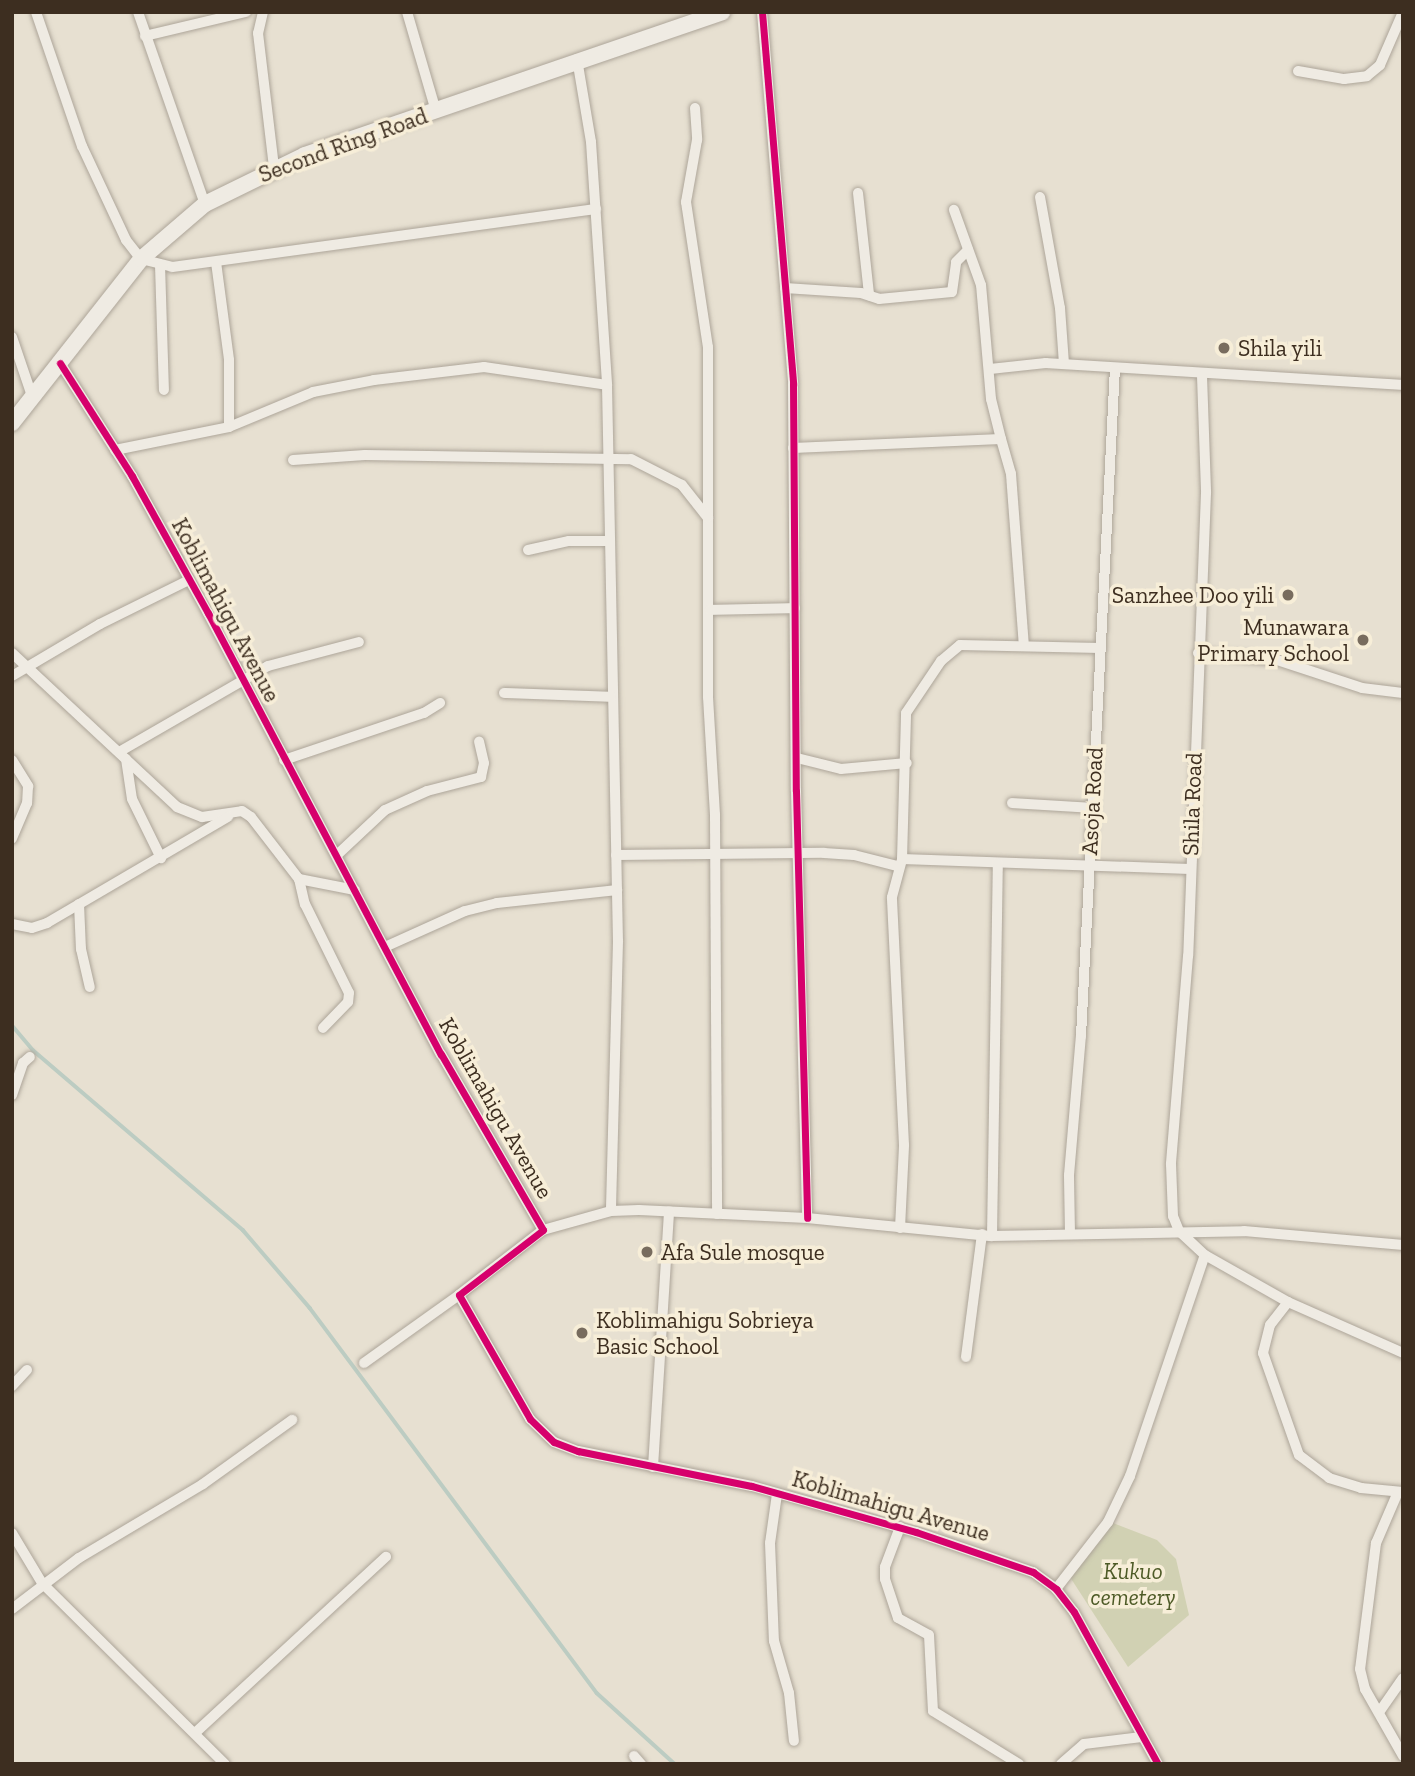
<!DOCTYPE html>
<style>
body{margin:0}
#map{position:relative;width:1415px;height:1776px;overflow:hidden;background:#e7e0d1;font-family:"Zilla Slab",serif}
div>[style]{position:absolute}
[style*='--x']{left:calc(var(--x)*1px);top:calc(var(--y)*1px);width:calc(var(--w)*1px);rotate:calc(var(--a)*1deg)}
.cemetery>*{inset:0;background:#d1d1b3}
.stream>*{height:3.5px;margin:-1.75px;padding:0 1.75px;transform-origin:1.75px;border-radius:1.75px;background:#bcccc2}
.roads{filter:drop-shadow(0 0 2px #ada599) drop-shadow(0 0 2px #ada599)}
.street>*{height:10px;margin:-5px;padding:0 5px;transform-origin:5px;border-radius:5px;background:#efebe3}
.secondary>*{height:16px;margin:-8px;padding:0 8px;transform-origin:8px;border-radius:8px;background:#efebe3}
.cycleway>*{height:7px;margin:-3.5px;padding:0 3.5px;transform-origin:3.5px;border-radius:3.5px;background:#d6006c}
.dots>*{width:19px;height:19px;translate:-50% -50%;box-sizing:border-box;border:4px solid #f7eed8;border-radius:50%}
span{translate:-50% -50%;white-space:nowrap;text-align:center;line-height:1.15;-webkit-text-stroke:7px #f7eed8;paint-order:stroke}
.street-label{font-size:23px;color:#3d2e20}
.poi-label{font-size:23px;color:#3d2e20}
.left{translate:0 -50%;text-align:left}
.right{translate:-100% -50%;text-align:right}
.park-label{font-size:23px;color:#4d5a26;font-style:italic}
.frame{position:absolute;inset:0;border:14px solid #3d2e20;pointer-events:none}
</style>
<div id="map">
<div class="cemetery">
<i style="clip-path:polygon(1113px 1523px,1157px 1540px,1176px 1559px,1189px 1615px,1128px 1667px,1070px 1577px)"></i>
</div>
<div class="stream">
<i style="--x:12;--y:1025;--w:33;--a:50"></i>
<i style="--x:33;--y:1050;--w:277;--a:40.6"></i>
<i style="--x:243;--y:1230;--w:103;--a:49.3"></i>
<i style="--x:310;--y:1308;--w:480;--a:53.3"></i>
<i style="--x:597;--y:1693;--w:105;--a:42.3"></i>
</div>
<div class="roads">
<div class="street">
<i style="--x:36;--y:12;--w:142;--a:71.1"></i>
<i style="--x:82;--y:146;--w:104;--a:64.9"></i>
<i style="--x:126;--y:240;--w:24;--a:52"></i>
<i style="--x:141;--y:259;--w:32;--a:14"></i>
<i style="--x:172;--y:267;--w:428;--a:-7.8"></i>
<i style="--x:138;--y:12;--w:203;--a:70.8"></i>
<i style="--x:263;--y:12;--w:22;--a:103"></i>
<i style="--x:258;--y:33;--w:135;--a:83.2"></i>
<i style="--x:407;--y:12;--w:103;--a:73.7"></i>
<i style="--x:762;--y:12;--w:373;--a:85.2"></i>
<i style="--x:793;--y:384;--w:407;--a:89.6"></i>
<i style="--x:796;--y:791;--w:427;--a:88.5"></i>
<i style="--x:145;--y:36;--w:104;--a:-13.4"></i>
<i style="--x:577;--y:59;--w:84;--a:80.4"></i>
<i style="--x:591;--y:142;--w:244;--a:86.2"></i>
<i style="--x:607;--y:385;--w:556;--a:88.87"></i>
<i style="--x:618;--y:941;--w:270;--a:91.5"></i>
<i style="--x:1298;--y:71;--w:47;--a:9.9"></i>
<i style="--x:1344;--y:79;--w:23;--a:-7"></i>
<i style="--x:1367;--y:76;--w:17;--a:-40"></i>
<i style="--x:1380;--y:65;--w:58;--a:-66.5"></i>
<i style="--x:695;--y:108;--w:32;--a:86"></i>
<i style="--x:697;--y:140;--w:63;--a:100.1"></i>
<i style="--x:686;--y:202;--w:147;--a:81.4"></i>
<i style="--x:708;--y:347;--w:350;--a:90"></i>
<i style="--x:708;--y:697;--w:118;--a:86.6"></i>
<i style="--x:715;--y:815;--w:399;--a:89.7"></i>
<i style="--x:858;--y:193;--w:103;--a:83.8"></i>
<i style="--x:1040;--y:197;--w:113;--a:79.8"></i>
<i style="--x:1060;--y:308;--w:56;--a:85.9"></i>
<i style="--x:216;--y:262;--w:99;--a:82.4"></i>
<i style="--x:229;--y:360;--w:67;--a:90"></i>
<i style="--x:160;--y:265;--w:125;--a:88.2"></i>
<i style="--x:785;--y:288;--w:76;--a:3.8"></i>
<i style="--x:861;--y:293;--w:19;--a:18"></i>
<i style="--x:879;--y:299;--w:73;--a:-5.5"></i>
<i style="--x:952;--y:292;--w:30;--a:-82"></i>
<i style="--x:956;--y:262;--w:17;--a:-45"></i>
<i style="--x:12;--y:337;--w:62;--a:71.3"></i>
<i style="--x:60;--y:363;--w:134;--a:57.5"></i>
<i style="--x:132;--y:476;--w:157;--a:61"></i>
<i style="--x:208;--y:613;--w:499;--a:62.2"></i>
<i style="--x:441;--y:1054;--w:203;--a:59.9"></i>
<i style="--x:543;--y:1230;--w:106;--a:142.3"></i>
<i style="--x:459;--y:1295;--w:143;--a:60.2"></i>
<i style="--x:530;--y:1419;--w:33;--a:44"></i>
<i style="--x:554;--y:1442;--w:26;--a:21"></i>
<i style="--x:578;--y:1451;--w:177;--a:11.4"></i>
<i style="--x:752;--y:1486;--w:170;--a:15.7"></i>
<i style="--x:916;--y:1532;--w:124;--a:18.9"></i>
<i style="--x:1033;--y:1572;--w:29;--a:36"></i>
<i style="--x:1056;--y:1589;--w:29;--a:52"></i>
<i style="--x:1074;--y:1612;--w:174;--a:61.1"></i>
<i style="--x:990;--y:369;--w:56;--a:-6.1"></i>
<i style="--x:1046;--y:363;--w:358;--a:3.5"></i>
<i style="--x:1202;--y:376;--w:117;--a:88"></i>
<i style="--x:1206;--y:493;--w:463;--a:92.2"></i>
<i style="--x:1188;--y:956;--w:209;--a:94.7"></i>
<i style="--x:1171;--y:1164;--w:52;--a:87.8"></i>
<i style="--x:1173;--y:1216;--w:16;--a:68"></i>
<i style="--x:1179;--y:1231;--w:35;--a:43"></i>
<i style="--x:1205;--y:1255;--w:95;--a:29.5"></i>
<i style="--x:1288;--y:1302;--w:126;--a:23.9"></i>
<i style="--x:1001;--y:439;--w:36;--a:74"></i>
<i style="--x:1011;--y:474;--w:171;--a:85.7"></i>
<i style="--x:793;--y:448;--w:208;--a:-2.5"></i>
<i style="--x:1001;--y:439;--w:41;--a:-104"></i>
<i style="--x:991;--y:399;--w:114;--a:-95"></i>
<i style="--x:981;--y:285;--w:80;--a:-109.8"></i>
<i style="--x:115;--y:450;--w:116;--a:-11.4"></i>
<i style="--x:229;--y:427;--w:91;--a:-22.6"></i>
<i style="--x:313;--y:392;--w:62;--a:-11.1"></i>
<i style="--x:374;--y:380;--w:111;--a:-6.7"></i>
<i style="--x:484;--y:367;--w:124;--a:8.3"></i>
<i style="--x:293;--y:460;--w:72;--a:-4"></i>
<i style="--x:365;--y:455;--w:266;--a:0.9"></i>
<i style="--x:631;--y:459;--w:57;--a:27"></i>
<i style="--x:682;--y:485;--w:42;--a:51.8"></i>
<i style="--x:528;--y:550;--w:42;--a:-12.4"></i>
<i style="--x:569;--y:541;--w:38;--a:0"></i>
<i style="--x:710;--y:610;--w:85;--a:-1.3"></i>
<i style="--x:12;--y:653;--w:226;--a:43"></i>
<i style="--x:177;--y:807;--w:27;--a:22"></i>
<i style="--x:202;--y:817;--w:40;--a:-8.5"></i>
<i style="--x:242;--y:811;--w:11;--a:34"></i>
<i style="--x:251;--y:817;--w:78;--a:52.3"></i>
<i style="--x:299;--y:879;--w:26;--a:77"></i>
<i style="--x:305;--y:904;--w:99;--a:63.7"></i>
<i style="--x:349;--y:993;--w:9;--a:96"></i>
<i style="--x:348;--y:1002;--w:36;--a:134"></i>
<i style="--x:1198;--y:653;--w:79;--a:5.1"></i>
<i style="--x:1277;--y:660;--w:89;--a:18.2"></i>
<i style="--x:1362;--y:688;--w:41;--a:7"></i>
<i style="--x:12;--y:676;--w:102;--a:-30.6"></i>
<i style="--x:100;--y:624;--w:99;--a:-26.3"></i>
<i style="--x:504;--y:693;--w:107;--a:2.1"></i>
<i style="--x:119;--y:752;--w:172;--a:-30"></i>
<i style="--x:268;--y:666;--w:94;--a:-14.8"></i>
<i style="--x:797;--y:758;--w:45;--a:14"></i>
<i style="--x:841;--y:769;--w:66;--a:-5.2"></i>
<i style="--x:126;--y:759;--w:40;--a:81.5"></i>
<i style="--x:132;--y:799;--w:66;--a:63.8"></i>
<i style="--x:12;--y:760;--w:31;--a:58"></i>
<i style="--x:28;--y:786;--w:17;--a:93"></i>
<i style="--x:27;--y:803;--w:39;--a:113"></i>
<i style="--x:284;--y:760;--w:148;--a:-18.6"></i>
<i style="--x:424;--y:713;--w:19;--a:-32"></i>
<i style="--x:1012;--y:803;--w:81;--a:3.5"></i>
<i style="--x:338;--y:854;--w:64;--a:-43.1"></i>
<i style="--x:385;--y:810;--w:46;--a:-24.3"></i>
<i style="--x:427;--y:791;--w:56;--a:-14.5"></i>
<i style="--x:481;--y:777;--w:14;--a:-78"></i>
<i style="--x:484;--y:763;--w:22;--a:-103"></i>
<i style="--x:616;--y:855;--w:208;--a:-0.6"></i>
<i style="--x:824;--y:853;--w:30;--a:4"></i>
<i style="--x:854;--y:855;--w:44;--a:14.3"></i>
<i style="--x:902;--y:859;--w:288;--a:2"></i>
<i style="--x:299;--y:879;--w:57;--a:11.1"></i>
<i style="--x:79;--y:904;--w:45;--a:87.5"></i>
<i style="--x:81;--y:949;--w:39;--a:77"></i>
<i style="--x:12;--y:924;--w:20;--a:11"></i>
<i style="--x:32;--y:928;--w:16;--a:-18"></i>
<i style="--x:47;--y:923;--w:210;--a:-30.4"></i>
<i style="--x:387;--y:946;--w:85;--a:-24.2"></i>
<i style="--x:465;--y:911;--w:33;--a:-14"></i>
<i style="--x:497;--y:903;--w:121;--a:-6.2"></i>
<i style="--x:12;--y:1095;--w:34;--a:-71"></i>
<i style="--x:23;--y:1063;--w:9;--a:-41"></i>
<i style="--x:900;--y:1228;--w:83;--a:-87.2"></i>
<i style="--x:904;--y:1145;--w:248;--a:-92.8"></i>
<i style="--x:892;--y:897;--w:39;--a:-75"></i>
<i style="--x:902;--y:859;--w:146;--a:-88.4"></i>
<i style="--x:906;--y:713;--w:63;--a:-56.1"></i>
<i style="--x:941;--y:661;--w:25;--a:-40"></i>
<i style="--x:960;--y:645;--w:140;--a:1.2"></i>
<i style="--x:543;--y:1230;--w:71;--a:-15.6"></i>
<i style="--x:611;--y:1211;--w:28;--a:-2"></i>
<i style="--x:639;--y:1210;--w:168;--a:2.7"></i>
<i style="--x:807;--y:1218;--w:186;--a:5.6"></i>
<i style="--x:992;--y:1236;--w:252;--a:-1.1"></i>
<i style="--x:1244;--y:1231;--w:160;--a:5"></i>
<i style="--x:1070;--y:1234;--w:59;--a:-91"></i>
<i style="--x:1069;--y:1175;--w:140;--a:-85.1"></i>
<i style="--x:1081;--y:1036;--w:669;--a:-87.09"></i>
<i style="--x:992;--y:1236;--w:373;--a:-89.1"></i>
<i style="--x:1288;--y:1302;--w:29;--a:128"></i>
<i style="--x:1270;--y:1325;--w:29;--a:104"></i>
<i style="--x:1263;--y:1353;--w:108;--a:70.6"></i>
<i style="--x:1299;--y:1455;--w:38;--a:37"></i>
<i style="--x:1329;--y:1478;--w:34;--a:17"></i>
<i style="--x:1361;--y:1488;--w:42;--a:5.4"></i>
<i style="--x:966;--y:1357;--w:124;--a:-82.6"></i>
<i style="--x:364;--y:1363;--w:117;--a:-35.6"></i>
<i style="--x:12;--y:1386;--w:22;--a:-47"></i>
<i style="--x:653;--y:1467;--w:256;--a:-86.4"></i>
<i style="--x:1398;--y:1492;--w:56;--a:113.3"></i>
<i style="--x:1376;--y:1543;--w:127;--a:97.2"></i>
<i style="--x:1360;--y:1669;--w:21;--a:76"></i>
<i style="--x:1365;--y:1689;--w:77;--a:60.4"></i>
<i style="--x:777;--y:1494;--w:49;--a:98.1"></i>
<i style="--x:770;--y:1543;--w:98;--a:87.7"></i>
<i style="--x:774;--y:1641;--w:54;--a:73.9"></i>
<i style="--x:789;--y:1693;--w:48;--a:84.1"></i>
<i style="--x:900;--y:1527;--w:43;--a:110.6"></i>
<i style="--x:885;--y:1567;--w:12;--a:90"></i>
<i style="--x:885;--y:1579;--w:41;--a:71.6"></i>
<i style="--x:898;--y:1618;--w:35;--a:29"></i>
<i style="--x:929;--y:1635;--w:76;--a:87"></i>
<i style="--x:933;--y:1711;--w:101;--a:31.6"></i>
<i style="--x:12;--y:1533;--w:58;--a:59"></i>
<i style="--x:42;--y:1583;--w:257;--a:44.7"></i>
<i style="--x:1056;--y:1589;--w:85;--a:-52.2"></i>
<i style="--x:1108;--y:1522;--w:51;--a:-64.4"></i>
<i style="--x:1130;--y:1476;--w:233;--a:-71.3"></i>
<i style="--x:12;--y:1609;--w:84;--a:-37.3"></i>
<i style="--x:79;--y:1558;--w:144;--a:-30.8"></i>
<i style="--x:203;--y:1484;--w:110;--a:-35.7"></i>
<i style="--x:1380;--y:1711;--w:40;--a:-55.1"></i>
<i style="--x:195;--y:1733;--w:260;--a:-42.7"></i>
<i style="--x:634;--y:1756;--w:11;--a:49"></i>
<i style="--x:1061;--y:1764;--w:30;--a:-41"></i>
<i style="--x:1084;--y:1744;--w:58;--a:-6.9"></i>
</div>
<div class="secondary">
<i style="--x:12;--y:423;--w:209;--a:-51.8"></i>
<i style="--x:141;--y:259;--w:84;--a:-40.7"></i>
<i style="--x:205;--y:204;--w:111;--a:-26.1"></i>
<i style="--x:305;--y:155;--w:441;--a:-18.9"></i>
</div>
</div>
<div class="cycleway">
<i style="--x:762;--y:12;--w:373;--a:85.2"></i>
<i style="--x:793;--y:384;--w:407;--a:89.6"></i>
<i style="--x:796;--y:791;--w:427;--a:88.5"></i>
<i style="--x:60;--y:363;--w:134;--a:57.5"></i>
<i style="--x:132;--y:476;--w:157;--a:61"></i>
<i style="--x:208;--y:613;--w:499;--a:62.2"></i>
<i style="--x:441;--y:1054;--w:203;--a:59.9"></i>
<i style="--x:543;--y:1230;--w:106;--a:142.3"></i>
<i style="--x:459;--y:1295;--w:143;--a:60.2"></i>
<i style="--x:530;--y:1419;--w:33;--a:44"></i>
<i style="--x:554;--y:1442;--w:26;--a:21"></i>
<i style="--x:578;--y:1451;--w:177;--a:11.4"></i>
<i style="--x:752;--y:1486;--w:170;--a:15.7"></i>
<i style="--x:916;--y:1532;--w:124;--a:18.9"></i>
<i style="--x:1033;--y:1572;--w:29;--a:36"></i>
<i style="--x:1056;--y:1589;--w:29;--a:52"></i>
<i style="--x:1074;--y:1612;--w:174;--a:61.1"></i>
</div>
<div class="dots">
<i style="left:1224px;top:348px;background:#786c5e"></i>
<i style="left:1288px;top:595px;background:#786c5e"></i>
<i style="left:1363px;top:640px;background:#786c5e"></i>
<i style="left:647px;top:1252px;background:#786c5e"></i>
<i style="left:582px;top:1333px;background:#786c5e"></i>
</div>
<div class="street-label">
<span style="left:343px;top:145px;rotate:-20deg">Second Ring Road</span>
<span style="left:226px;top:610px;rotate:62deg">Koblimahigu Avenue</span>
<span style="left:1092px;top:801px;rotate:-87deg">Asoja Road</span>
<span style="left:1192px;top:804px;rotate:-88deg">Shila Road</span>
<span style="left:496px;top:1108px;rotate:60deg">Koblimahigu Avenue</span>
<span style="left:891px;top:1506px;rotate:16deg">Koblimahigu Avenue</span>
</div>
<div class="poi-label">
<span class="left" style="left:1238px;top:348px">Shila yili</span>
<span class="right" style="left:1274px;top:595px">Sanzhee Doo yili</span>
<span class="right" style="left:1349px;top:640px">Munawara<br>Primary School</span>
<span class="left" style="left:661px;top:1252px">Afa Sule mosque</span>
<span class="left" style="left:596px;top:1333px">Koblimahigu Sobrieya<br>Basic School</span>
</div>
<div class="park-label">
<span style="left:1133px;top:1584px">Kukuo<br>cemetery</span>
</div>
<div class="frame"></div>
</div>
